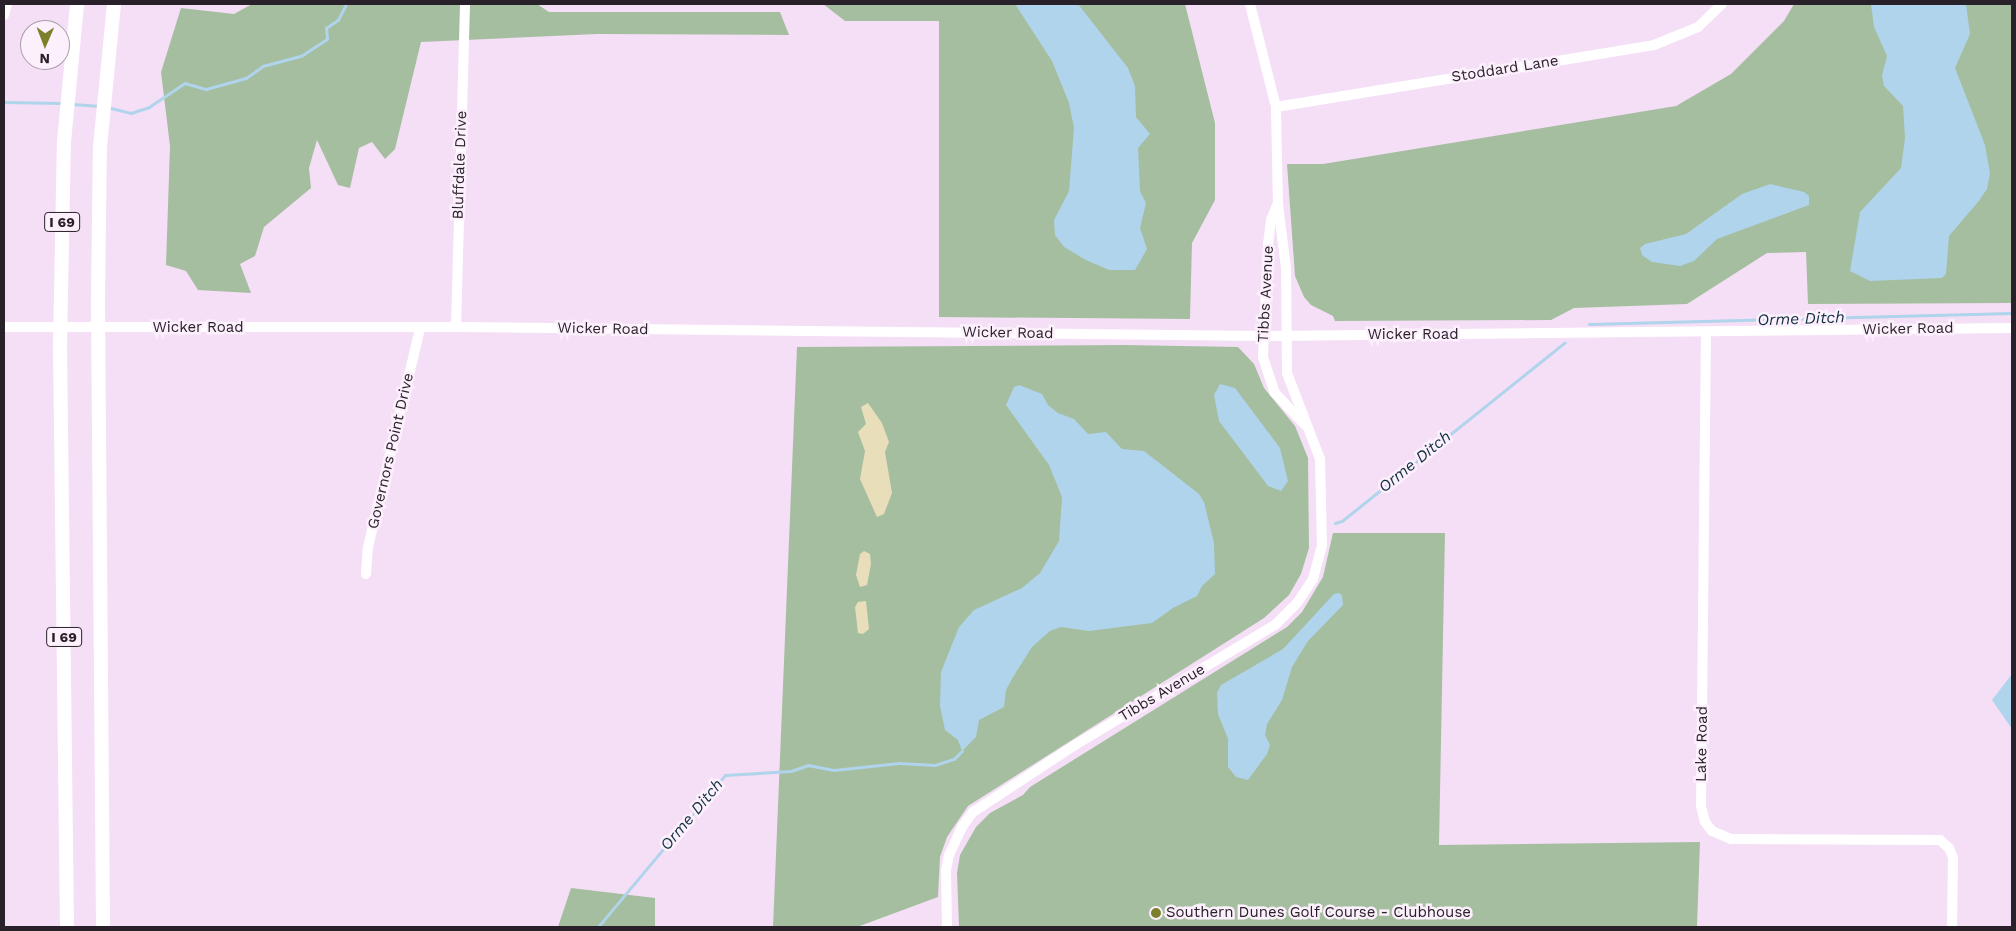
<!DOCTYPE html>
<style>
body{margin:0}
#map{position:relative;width:2016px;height:931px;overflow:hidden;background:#f5dff6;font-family:"Work Sans",sans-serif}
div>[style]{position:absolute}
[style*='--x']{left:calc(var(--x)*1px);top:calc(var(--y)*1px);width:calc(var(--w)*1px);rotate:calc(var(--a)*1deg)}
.green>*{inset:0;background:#a5bea0}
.sand>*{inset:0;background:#e8deb9}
.water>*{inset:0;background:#afd4eb}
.stream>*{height:2.5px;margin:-1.25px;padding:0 1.25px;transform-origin:1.25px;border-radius:1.25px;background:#afd4eb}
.minor>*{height:10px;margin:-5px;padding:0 5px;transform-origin:5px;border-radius:5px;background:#fff}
.highway>*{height:14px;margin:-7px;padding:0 7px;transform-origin:7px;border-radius:7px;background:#fff}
.dots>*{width:14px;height:14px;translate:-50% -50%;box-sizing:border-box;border:2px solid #fdf0fd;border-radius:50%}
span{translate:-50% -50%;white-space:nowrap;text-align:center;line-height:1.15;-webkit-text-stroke:5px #fdf0fd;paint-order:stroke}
.shield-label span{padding:1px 4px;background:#fdf0fd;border:1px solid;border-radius:4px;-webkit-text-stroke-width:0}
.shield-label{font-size:14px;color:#292129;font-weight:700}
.street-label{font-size:15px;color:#292129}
.poi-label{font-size:15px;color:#292129}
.left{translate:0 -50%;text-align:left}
.water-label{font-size:16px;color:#0f2f40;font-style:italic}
.frame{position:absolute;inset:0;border:5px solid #292129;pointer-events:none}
.north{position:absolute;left:20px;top:20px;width:50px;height:50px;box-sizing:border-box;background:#fdf0fd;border:1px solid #a89da8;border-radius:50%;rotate:181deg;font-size:14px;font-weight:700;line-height:20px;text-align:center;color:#292129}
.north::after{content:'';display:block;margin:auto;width:18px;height:22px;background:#7b802a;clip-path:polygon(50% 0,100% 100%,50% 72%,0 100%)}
</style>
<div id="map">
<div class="green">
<i style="clip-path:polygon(252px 4px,537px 4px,549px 12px,780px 12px,789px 35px,597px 34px,421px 42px,395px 149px,385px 159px,372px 142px,359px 148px,350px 188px,338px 185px,317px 140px,309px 168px,311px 188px,264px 227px,255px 256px,240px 264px,251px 293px,198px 290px,186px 271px,166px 265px,170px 146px,161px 72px,181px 8px,234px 14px)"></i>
<i style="clip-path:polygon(1185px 4px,1215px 123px,1215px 200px,1192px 243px,1190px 319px,939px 317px,939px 21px,845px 21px,823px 4px)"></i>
<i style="clip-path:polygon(1794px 4px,2012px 4px,2012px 303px,1808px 304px,1806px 252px,1767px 253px,1687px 304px,1574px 308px,1551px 320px,1335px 321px,1333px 316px,1311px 305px,1304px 297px,1295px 276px,1287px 164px,1323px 164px,1676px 106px,1731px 74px,1784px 21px)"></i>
<i style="clip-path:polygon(1124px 345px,1238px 347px,1254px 364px,1264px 388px,1295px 426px,1308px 458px,1309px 548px,1301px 574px,1289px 595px,1264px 618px,968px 806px,947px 837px,940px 857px,938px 897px,857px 927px,773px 927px,797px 347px)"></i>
<i style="clip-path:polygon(1333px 533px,1445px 533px,1439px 845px,1700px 842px,1697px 927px,959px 927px,957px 873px,960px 855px,976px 827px,990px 813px,1023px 795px,1030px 787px,1287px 627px,1302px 612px,1323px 577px)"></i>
<i style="clip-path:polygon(571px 888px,655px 898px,655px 927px,558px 927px)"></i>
</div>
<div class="sand">
<i style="clip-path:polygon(868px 403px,882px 423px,889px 442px,885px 452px,892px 493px,884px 514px,877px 517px,860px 479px,865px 451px,858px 432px,866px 424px,861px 407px)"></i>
<i style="clip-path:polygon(864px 551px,870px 554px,871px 564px,867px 585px,860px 587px,856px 575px,860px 554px)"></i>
<i style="clip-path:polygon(866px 601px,869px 629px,863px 634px,858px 633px,855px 607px,858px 602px)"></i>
</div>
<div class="water">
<i style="clip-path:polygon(1015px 4px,1078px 4px,1128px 68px,1135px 86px,1136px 117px,1150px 134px,1138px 148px,1140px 191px,1146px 203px,1140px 228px,1147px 249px,1135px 270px,1109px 270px,1086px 260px,1064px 247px,1055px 235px,1054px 220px,1069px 191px,1074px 128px,1069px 103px,1052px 61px)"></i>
<i style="clip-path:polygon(1871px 4px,1966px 4px,1970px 34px,1955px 68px,1985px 145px,1990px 173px,1987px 189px,1978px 202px,1949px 236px,1946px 274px,1942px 278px,1870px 281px,1850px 271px,1860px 212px,1901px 168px,1905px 138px,1903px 106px,1884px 86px,1882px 75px,1887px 56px,1874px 27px)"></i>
<i style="clip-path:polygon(1770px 184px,1804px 192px,1809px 196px,1809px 205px,1717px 239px,1694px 261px,1680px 266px,1652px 262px,1642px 255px,1640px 248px,1645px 244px,1686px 234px,1742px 194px)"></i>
<i style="clip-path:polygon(1220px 384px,1235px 388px,1280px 448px,1288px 481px,1281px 491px,1268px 486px,1219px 421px,1214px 395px)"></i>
<i style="clip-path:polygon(1019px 385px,1042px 394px,1048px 405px,1058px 413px,1074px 419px,1088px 434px,1106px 432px,1122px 449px,1144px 451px,1199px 494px,1204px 502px,1214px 543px,1215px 574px,1202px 586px,1197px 596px,1173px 608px,1152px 623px,1089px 631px,1061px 627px,1050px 631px,1032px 647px,1013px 677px,1006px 690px,1004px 707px,979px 720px,976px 737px,962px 751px,958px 740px,945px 730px,940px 706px,941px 672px,959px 627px,974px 610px,1022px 588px,1040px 573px,1059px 541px,1062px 497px,1049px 465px,1006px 405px,1014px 387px)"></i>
<i style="clip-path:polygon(1339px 593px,1342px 595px,1343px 605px,1308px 641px,1292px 667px,1282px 700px,1267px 724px,1265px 735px,1270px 745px,1267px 754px,1248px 780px,1236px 777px,1228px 767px,1228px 739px,1218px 714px,1217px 693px,1221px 685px,1283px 649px,1334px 594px)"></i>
<i style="clip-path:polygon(2012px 674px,2012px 729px,1992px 700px)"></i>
</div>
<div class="stream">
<i style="--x:4;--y:102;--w:58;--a:1"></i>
<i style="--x:73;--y:104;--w:27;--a:4"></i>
<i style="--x:107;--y:107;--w:25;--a:14"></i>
<i style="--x:131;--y:113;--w:19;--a:-18"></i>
<i style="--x:149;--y:107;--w:43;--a:-33.7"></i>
<i style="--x:185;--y:83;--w:22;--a:16"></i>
<i style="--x:206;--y:89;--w:41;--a:-15.4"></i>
<i style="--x:246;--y:78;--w:21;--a:-35"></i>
<i style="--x:263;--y:66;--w:39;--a:-15"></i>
<i style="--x:301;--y:56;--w:31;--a:-33"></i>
<i style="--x:327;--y:39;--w:11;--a:-95"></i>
<i style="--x:326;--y:28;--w:14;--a:-34"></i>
<i style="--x:338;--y:20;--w:18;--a:-63"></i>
<i style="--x:1589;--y:324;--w:423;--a:-1.5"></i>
<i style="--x:1335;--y:523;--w:7;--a:-16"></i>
<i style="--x:1342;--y:521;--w:285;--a:-38.7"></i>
<i style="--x:598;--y:927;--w:198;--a:-50.1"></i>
<i style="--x:725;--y:775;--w:66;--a:-3.5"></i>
<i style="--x:791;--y:771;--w:18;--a:-19"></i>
<i style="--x:808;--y:765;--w:26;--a:11"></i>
<i style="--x:834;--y:770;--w:65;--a:-6.1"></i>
<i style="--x:899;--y:763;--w:36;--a:3"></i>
<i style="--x:935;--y:765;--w:20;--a:-18"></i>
<i style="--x:954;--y:759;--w:11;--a:-45"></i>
</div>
<div class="minor">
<i style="--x:4;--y:15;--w:11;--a:-75"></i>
<i style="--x:1276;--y:107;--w:383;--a:-9.3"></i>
<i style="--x:1654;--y:45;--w:48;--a:-22.2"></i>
<i style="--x:1698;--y:27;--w:33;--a:-44"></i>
<i style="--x:1277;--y:205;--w:16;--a:112"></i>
<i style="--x:1271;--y:220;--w:25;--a:97"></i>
<i style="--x:1268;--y:245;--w:112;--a:92.6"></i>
<i style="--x:1263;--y:357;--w:38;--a:72"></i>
<i style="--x:1275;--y:393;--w:44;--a:46.8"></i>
<i style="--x:4;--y:327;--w:452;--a:0"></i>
<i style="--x:456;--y:327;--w:807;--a:0.64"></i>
<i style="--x:1263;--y:336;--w:749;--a:-0.61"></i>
<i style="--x:456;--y:327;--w:323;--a:-88.4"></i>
<i style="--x:1706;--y:332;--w:474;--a:90.6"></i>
<i style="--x:1701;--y:806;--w:16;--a:76"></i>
<i style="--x:1705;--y:822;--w:11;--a:52"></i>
<i style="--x:1712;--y:831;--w:21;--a:23"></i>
<i style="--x:1731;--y:839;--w:209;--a:0.3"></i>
<i style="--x:1940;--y:840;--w:12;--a:42"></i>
<i style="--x:1949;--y:848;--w:11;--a:68"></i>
<i style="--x:1953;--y:858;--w:69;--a:90.8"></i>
<i style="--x:366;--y:574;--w:27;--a:-86"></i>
<i style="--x:368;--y:547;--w:225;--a:-76.6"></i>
<i style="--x:947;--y:927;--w:57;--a:-91"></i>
<i style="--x:946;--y:870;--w:15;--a:-79"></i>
<i style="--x:949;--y:855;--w:31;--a:-65"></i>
<i style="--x:962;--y:827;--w:19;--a:-54"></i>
<i style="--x:973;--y:812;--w:122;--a:-33.3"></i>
<i style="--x:1075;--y:745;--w:235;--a:-31"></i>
<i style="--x:1276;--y:624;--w:30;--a:-45"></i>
<i style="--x:1297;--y:603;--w:29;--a:-56"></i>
<i style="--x:1313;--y:579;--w:34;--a:-75"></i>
<i style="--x:1322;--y:546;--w:87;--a:-91.3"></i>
<i style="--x:1320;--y:459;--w:92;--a:-111"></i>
<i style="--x:1287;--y:373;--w:105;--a:-90.5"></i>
<i style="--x:1286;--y:268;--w:64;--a:-97.2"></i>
<i style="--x:1278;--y:205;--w:98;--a:-91.2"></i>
<i style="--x:1276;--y:107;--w:106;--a:-104.2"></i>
</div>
<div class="highway">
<i style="--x:67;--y:927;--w:581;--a:-90.69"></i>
<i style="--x:60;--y:346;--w:204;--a:-88.9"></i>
<i style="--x:64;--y:142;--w:139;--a:-84.6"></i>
<i style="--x:103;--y:927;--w:625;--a:-90.46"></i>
<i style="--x:98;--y:302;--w:155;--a:-89.3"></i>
<i style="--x:100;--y:147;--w:144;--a:-84.4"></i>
</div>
<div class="dots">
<i style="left:1156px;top:913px;background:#7b802a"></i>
</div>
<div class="shield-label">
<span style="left:62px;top:222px">I 69</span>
<span style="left:64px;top:637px">I 69</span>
</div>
<div class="street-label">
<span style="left:1505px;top:69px;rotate:-9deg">Stoddard Lane</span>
<span style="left:460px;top:165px;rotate:-88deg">Bluffdale Drive</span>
<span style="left:1266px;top:294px;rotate:-87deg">Tibbs Avenue</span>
<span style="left:198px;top:328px">Wicker Road</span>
<span style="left:603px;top:329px;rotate:1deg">Wicker Road</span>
<span style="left:1908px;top:329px;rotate:-1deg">Wicker Road</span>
<span style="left:1008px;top:333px;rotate:1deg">Wicker Road</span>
<span style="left:1413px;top:335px">Wicker Road</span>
<span style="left:391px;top:451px;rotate:-77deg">Governors Point Drive</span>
<span style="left:1162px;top:693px;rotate:-31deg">Tibbs Avenue</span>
<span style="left:1702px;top:744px;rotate:-89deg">Lake Road</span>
</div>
<div class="poi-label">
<span class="left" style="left:1166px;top:913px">Southern Dunes Golf Course - Clubhouse</span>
</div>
<div class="water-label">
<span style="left:1801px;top:319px;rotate:-2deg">Orme Ditch</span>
<span style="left:1415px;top:462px;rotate:-39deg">Orme Ditch</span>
<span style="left:692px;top:815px;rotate:-50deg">Orme Ditch</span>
</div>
<div class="frame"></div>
<div class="north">N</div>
</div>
